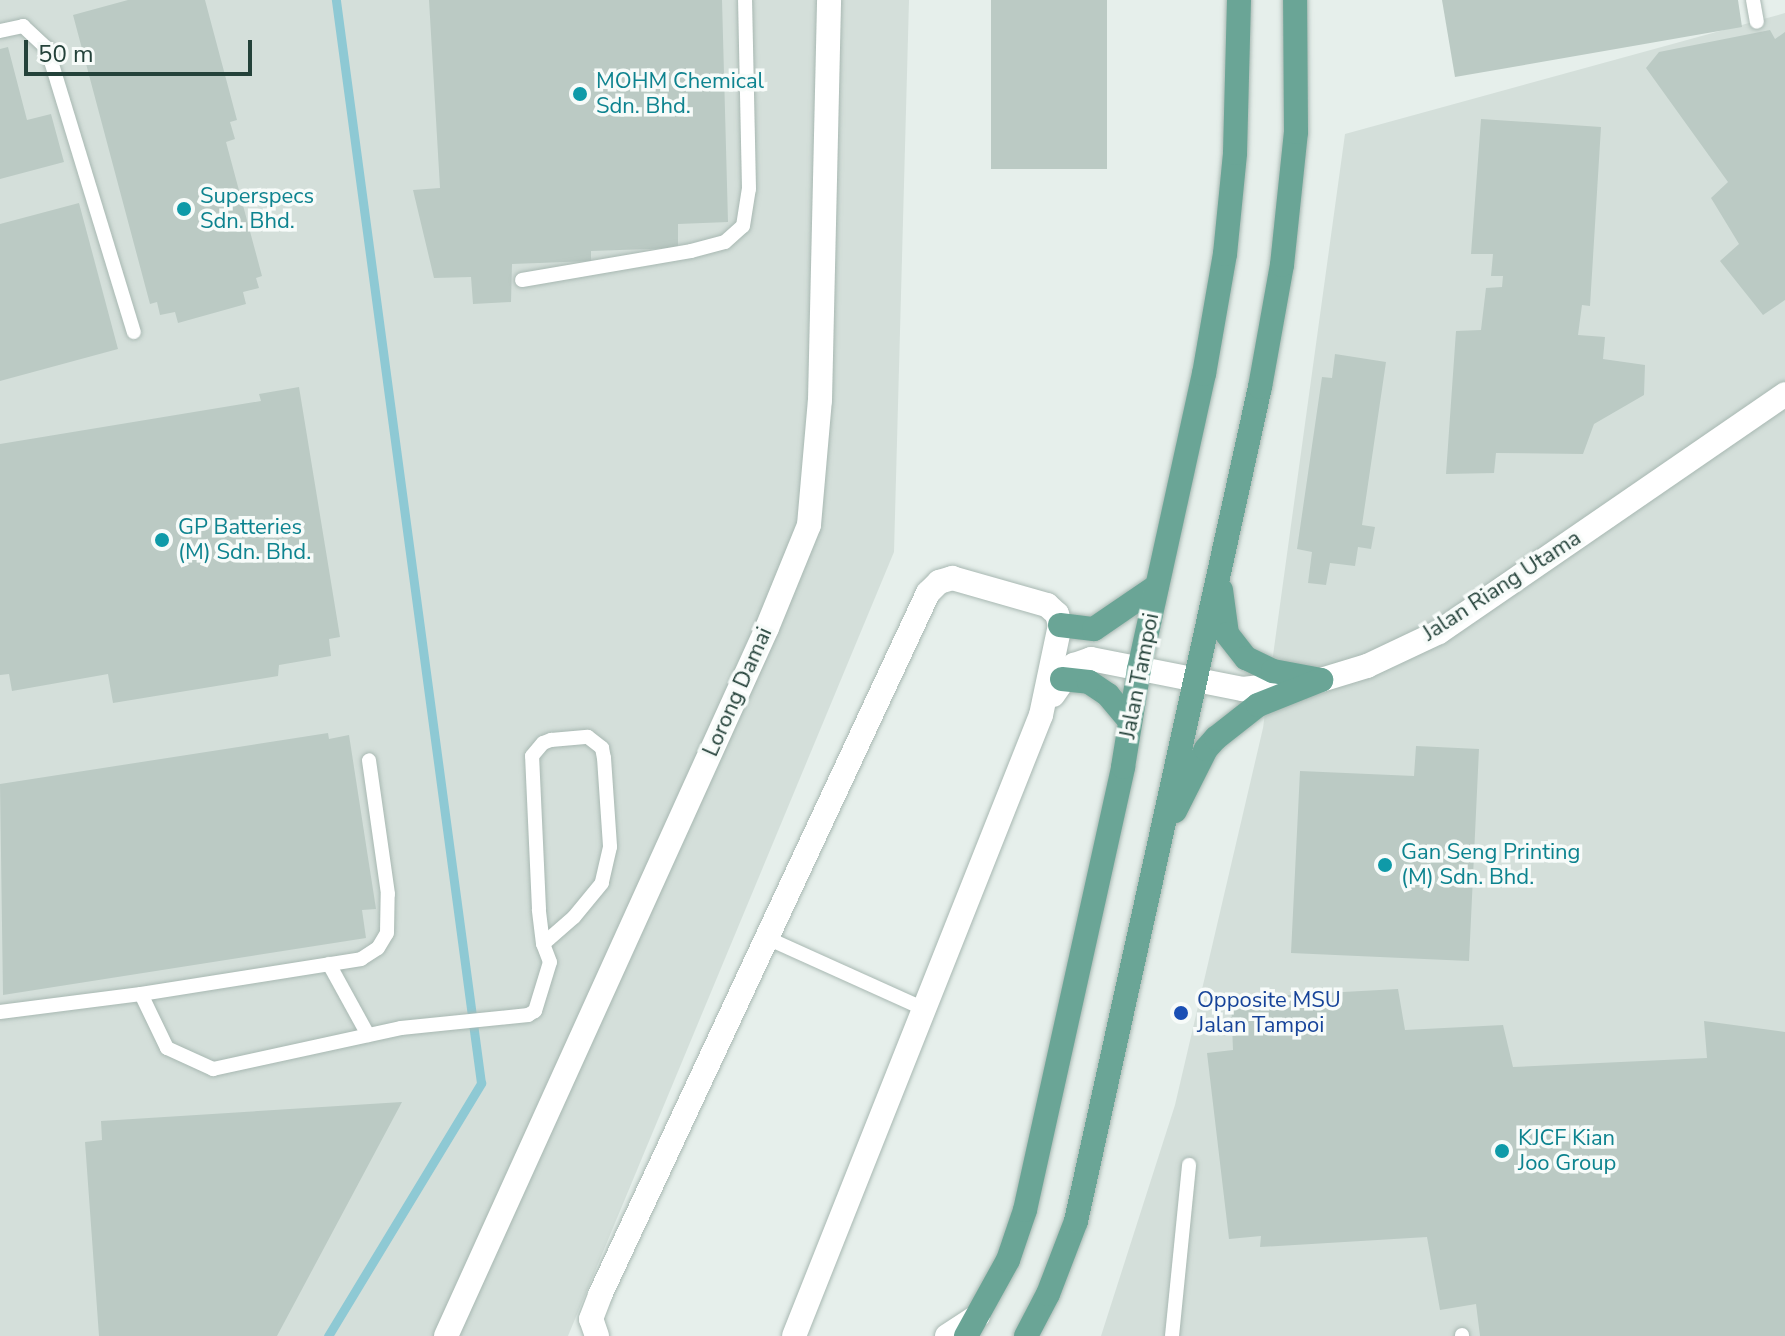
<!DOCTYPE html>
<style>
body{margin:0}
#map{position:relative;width:1785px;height:1336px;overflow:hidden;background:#e6efeb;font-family:"Nunito Sans",sans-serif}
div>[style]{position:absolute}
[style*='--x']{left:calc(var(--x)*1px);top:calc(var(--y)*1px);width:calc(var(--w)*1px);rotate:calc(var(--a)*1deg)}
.built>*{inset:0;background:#d4dfda}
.stream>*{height:9px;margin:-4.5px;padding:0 4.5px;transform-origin:4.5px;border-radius:4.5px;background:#8ec9d4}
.building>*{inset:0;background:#bbcac4;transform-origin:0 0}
.roads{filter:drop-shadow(0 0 2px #a8b8b2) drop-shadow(0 0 2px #a8b8b2)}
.service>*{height:14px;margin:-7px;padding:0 7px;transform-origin:7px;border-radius:7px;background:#fff}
.minor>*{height:24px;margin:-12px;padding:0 12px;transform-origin:12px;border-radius:12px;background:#fff}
.primary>*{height:24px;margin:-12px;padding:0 12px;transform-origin:12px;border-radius:12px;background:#6aa596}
.dots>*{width:22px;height:22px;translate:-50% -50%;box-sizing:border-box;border:4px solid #f7fbf9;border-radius:50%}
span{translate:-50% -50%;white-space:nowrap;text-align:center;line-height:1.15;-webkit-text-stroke:7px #f7fbf9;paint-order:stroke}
.culture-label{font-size:22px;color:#0d838f}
.left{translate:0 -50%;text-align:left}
.street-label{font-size:22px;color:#24423a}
.transit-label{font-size:22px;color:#164399}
.scale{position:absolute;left:24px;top:40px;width:228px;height:36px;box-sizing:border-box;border:4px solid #24423a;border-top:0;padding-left:10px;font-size:24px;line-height:28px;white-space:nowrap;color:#24423a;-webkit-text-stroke:6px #f7fbf9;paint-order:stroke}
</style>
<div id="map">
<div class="built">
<i style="clip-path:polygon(0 0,909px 0,894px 552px,568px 1336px,0 1336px)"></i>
<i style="clip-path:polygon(1785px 13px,1785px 1336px,1101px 1336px,1175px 1105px,1263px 728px,1345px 134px)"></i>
</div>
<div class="stream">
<i style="--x:328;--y:1336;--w:296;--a:-58.8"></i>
<i style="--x:481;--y:1083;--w:1093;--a:-97.63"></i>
</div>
<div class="building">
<i style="clip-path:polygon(128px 0,205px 0,237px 120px,230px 122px,235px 139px,226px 142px,262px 276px,256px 278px,259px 288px,243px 292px,246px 304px,178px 323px,175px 312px,160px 315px,157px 302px,150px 304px,73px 15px)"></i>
<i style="clip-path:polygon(429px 0,722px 0,728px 222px,678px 224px,678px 248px,591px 251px,591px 261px,512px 264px,511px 302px,473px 304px,471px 277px,434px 278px,413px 190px,440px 188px)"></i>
<i style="left:991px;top:0;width:116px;height:169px"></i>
<i style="clip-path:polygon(1442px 0,1738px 0,1742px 27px,1455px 77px)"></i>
<i style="clip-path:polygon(1770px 30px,1775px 39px,1785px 32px,1785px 300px,1763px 315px,1720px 261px,1739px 244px,1711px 198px,1728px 182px,1646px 68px,1659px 52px)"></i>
<i style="clip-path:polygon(8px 47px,27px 120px,51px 114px,64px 162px,0 179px,0 49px)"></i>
<i style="clip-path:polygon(1481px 119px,1601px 127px,1590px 306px,1582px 305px,1578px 335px,1605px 337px,1603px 359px,1645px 365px,1644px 395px,1594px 424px,1583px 454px,1496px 453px,1494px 473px,1446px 474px,1456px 331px,1481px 330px,1486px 288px,1502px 287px,1503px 276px,1491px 276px,1493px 254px,1471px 254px)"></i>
<i style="clip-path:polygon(79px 203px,118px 349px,0 381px,0 224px)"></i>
<i style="clip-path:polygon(1335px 354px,1386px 362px,1362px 525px,1375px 527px,1371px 549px,1358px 547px,1355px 566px,1330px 563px,1326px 585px,1308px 583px,1312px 552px,1297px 549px,1322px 377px,1332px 378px)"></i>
<i style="clip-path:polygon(299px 387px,340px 637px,329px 639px,331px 656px,279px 665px,278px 676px,113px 703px,108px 674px,12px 691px,9px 674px,0 675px,0 444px,261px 401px,259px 394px)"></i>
<i style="clip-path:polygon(328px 733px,329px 739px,349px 735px,376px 909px,362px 910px,366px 938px,3px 995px,0 784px)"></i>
<i style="clip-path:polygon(1416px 746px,1479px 749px,1469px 961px,1291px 953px,1300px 771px,1414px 776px)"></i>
<i style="clip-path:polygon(1398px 989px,1405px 1030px,1503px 1025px,1513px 1067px,1707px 1058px,1704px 1021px,1785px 1032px,1785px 1336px,1480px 1336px,1476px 1304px,1440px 1310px,1427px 1237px,1260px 1247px,1261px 1236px,1229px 1239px,1207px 1053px,1233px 1050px,1231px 998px)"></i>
<i style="clip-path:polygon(402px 1102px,277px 1336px,99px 1336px,85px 1142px,102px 1140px,101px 1121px)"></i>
</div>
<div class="roads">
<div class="service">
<i style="--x:1753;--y:0;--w:22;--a:80"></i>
<i style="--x:0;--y:31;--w:24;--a:-12"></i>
<i style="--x:23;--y:26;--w:33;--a:43"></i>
<i style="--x:47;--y:48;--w:297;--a:73"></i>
<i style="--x:522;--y:280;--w:171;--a:-9.7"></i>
<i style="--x:691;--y:251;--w:35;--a:-15"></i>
<i style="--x:725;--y:242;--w:24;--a:-42"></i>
<i style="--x:743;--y:226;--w:37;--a:-81"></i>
<i style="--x:749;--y:189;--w:189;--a:-91.2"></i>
<i style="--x:767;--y:938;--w:172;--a:24.3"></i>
<i style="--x:329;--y:964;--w:81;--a:61.2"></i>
<i style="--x:141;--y:994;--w:60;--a:64.3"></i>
<i style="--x:167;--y:1048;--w:51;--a:24.5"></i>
<i style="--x:213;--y:1069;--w:192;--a:-12.3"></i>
<i style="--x:401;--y:1028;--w:128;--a:-5.8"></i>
<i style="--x:528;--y:1015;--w:8;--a:-30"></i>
<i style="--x:535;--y:1011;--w:51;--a:-73"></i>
<i style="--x:550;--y:962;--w:19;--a:-111"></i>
<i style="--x:543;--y:944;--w:35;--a:-97"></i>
<i style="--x:539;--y:909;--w:153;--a:-92.6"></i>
<i style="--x:532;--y:756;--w:17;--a:-50"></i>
<i style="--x:543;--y:743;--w:9;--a:-21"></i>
<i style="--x:551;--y:740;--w:37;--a:-5"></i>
<i style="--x:588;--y:737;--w:18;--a:38"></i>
<i style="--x:602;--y:748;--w:10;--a:79"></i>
<i style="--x:604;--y:758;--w:89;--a:86.1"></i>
<i style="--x:610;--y:847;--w:37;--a:103"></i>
<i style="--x:602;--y:883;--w:44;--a:129.5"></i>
<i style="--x:574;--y:917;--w:41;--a:138.9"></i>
<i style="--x:0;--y:1012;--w:142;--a:-7.3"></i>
<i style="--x:141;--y:994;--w:223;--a:-9"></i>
<i style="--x:361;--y:959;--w:20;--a:-33"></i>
<i style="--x:378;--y:948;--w:17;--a:-59"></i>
<i style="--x:387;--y:933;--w:39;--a:-89"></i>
<i style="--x:388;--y:894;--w:135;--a:-98.1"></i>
<i style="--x:1172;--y:1336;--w:172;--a:-84.3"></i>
<i style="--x:1462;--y:1336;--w:1;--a:-90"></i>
</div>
<div class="minor">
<i style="--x:1053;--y:695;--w:37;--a:-55"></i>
<i style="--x:1074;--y:665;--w:18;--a:-19"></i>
<i style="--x:1091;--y:659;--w:155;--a:11.2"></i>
<i style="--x:1243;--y:689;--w:79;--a:-6.6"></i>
<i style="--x:1321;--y:680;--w:48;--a:-16.9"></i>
<i style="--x:1367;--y:666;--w:80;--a:-25.3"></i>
<i style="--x:1439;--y:632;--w:420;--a:-34.5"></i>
<i style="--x:446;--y:1336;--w:777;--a:-65.61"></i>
<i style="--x:767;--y:628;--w:111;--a:-67.8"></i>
<i style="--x:809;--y:525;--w:125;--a:-85"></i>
<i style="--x:820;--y:400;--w:400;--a:-88.7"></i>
<i style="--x:597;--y:1336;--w:18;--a:-109"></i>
<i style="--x:591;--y:1319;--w:26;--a:-69"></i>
<i style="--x:600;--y:1295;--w:775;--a:-64.96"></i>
<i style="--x:928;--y:593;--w:16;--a:-45"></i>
<i style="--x:939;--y:582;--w:14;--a:-17"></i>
<i style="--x:952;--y:578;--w:99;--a:15.9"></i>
<i style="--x:1047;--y:605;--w:13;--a:42"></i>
<i style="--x:1057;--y:614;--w:11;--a:75"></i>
<i style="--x:1060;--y:625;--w:92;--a:101.9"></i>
<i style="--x:1041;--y:715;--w:668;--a:111.69"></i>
<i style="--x:947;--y:1336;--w:37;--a:-33"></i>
</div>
<div class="primary">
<i style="--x:1221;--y:590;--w:44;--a:82.2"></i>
<i style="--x:1227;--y:634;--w:31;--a:52"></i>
<i style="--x:1246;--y:658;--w:30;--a:26"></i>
<i style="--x:1273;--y:671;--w:49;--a:10.6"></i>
<i style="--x:1060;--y:625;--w:34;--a:7"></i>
<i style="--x:1094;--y:629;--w:76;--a:-34.3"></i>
<i style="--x:1062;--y:679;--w:27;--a:6"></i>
<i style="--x:1089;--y:682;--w:23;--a:34"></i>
<i style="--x:1108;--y:695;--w:34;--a:50"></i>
<i style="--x:1175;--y:811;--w:69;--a:-63.4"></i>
<i style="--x:1206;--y:749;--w:15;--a:-48"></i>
<i style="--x:1216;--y:738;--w:53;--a:-38.2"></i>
<i style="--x:1258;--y:705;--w:68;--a:-21.6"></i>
<i style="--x:966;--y:1336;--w:87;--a:-61.1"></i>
<i style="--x:1008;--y:1260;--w:53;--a:-71.2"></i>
<i style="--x:1025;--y:1210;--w:454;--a:-77.5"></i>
<i style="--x:1123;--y:767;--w:99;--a:-80.7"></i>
<i style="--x:1139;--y:669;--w:302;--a:-77.6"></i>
<i style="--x:1204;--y:374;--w:122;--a:-80.1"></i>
<i style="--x:1225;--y:254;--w:101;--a:-84.3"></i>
<i style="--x:1235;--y:153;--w:153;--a:-88.5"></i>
<i style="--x:1026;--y:1336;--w:47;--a:-62.4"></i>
<i style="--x:1048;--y:1294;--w:78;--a:-69"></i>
<i style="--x:1076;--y:1221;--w:854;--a:-77.56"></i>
<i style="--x:1260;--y:387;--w:124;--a:-79.8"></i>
<i style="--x:1282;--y:265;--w:134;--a:-84"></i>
<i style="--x:1296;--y:132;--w:132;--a:-90.4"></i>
</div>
</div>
<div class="dots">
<i style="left:580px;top:94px;background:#0f9aa8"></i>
<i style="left:184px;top:209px;background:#0f9aa8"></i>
<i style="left:162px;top:540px;background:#0f9aa8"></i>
<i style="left:1385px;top:865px;background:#0f9aa8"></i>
<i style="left:1181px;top:1013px;background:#1a4fb4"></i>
<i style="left:1502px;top:1151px;background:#0f9aa8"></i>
</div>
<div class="culture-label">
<span class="left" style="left:596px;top:94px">MOHM Chemical<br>Sdn. Bhd.</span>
<span class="left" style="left:200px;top:209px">Superspecs<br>Sdn. Bhd.</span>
<span class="left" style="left:178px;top:540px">GP Batteries<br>(M) Sdn. Bhd.</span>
<span class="left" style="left:1401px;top:865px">Gan Seng Printing<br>(M) Sdn. Bhd.</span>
<span class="left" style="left:1518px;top:1151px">KJCF Kian<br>Joo Group</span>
</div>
<div class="street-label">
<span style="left:1502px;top:586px;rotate:-33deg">Jalan Riang Utama</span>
<span style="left:1140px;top:676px;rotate:-79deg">Jalan Tampoi</span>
<span style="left:738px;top:692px;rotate:-66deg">Lorong Damai</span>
</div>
<div class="transit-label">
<span class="left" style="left:1197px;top:1013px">Opposite MSU<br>Jalan Tampoi</span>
</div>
<div class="scale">50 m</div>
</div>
